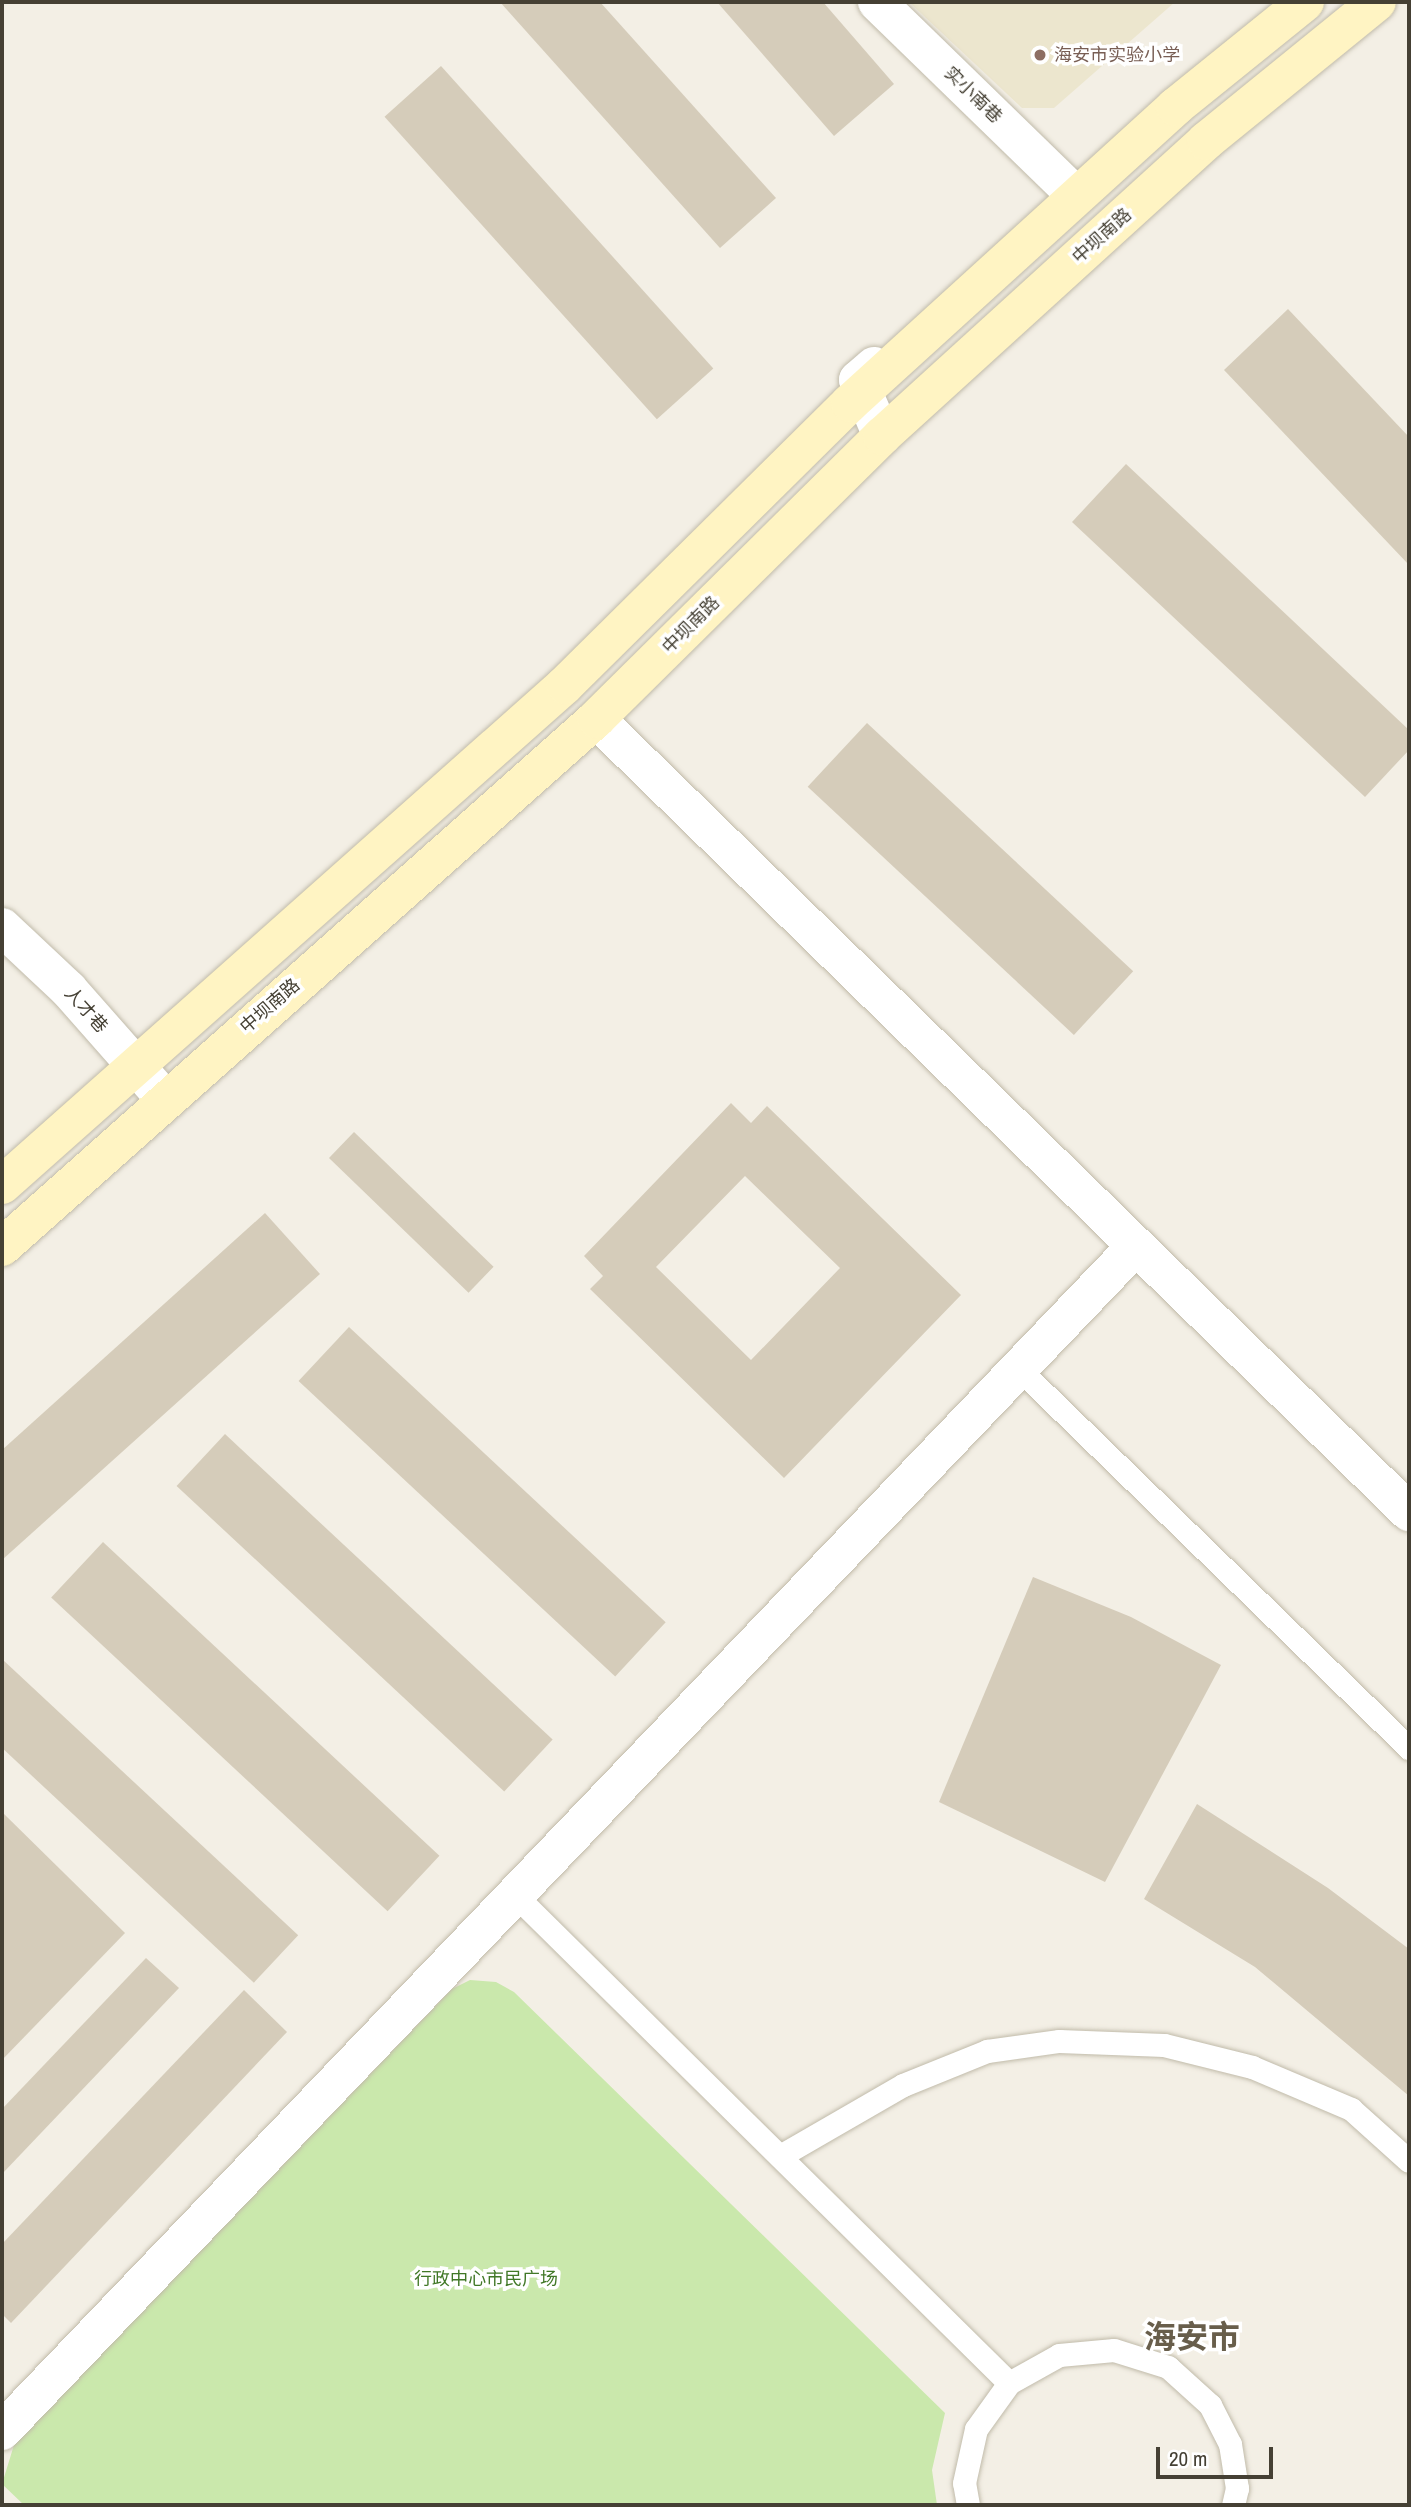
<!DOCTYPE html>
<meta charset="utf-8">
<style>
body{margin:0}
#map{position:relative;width:1411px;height:2507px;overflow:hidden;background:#f3efe5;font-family:"Archivo Narrow","Noto Sans SC",sans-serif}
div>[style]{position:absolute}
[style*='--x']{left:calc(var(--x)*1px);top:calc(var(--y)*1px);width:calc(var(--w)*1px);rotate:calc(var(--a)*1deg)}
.education>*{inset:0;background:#ece6ce}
.green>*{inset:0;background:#cae8ac}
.building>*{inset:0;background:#d5ccba;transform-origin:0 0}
.roads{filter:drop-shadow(0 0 2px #c1bbaa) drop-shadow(0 0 2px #c1bbaa)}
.lane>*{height:23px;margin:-11.5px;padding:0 11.5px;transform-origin:11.5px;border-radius:11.5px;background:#fff}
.street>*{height:38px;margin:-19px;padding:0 19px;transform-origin:19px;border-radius:19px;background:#fff}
.secondary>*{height:38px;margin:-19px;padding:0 19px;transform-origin:19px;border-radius:19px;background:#fff4c3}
.dots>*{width:19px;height:19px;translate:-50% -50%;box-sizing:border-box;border:4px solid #fff;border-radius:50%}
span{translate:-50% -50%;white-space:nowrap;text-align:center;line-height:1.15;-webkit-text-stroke:7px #fff;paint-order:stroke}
.education-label{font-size:18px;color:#785e54}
.left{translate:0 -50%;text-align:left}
.street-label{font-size:18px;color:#454034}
.park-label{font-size:18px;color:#417827}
.town-label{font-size:32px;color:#685e4b;font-weight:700}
.frame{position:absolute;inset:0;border:4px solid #454034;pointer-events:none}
.scale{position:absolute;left:1156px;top:2447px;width:117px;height:32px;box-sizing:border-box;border:4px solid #454034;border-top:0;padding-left:9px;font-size:21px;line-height:24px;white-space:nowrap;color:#454034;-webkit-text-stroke:5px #fff;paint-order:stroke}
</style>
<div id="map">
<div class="education">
<i style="clip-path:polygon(909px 2px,1175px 2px,1054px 108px,1022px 108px)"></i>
</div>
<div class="green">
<i style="clip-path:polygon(470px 1980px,496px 1982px,514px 1992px,945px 2413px,932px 2470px,937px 2505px,24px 2505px,2px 2484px,14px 2445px,452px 1989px)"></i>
</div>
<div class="building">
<i style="clip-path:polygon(500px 2px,600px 2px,776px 198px,720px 248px)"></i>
<i style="clip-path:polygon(717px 2px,823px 2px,894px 84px,834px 136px)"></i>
<i style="left:441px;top:66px;width:407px;height:76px;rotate:48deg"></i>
<i style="clip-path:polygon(1288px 309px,1409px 437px,1409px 565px,1224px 370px)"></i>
<i style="clip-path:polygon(1126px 464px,1409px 730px,1409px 750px,1365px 797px,1072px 522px)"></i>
<i style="left:867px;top:723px;width:364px;height:87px;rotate:43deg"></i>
<i style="clip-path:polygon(evenodd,731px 1103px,751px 1123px,767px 1106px,961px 1295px,784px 1478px,590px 1289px,603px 1276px,584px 1256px,731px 1103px,745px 1176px,840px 1268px,751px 1360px,656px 1267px,745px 1176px)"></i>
<i style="left:354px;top:1132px;width:194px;height:36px;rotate:44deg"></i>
<i style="clip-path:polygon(265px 1213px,320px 1274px,2px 1560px,2px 1450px)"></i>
<i style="left:349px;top:1327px;width:433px;height:74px;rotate:43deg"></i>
<i style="left:225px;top:1434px;width:448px;height:71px;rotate:43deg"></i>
<i style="left:103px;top:1542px;width:460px;height:76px;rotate:43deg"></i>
<i style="clip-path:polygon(1033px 1577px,1131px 1617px,1221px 1665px,1105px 1882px,939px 1802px)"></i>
<i style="left:2px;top:1659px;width:405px;height:65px;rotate:43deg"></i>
<i style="clip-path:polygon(1197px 1804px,1328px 1888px,1409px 1949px,1409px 2096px,1255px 1967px,1144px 1899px)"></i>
<i style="clip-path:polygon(2px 1812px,125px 1933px,2px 2060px)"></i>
<i style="clip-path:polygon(146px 1958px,179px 1988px,2px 2174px,2px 2109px)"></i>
<i style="clip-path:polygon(244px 1990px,287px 2032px,11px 2323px,2px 2314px,2px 2244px)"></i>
</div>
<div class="roads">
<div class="lane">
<i style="--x:1019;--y:1369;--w:544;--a:44.18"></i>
<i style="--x:515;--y:1895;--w:694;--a:44.65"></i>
<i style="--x:780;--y:2156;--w:142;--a:-30"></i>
<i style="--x:903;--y:2085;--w:91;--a:-22"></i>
<i style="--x:987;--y:2051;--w:73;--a:-7.9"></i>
<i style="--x:1059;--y:2041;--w:105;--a:2.2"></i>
<i style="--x:1164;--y:2045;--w:91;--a:14"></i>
<i style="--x:1252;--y:2067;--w:108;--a:23"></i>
<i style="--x:1351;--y:2109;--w:78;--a:41.9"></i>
<i style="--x:968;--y:2505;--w:22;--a:-100"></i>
<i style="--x:964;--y:2483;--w:55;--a:-77.5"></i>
<i style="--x:976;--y:2429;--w:57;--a:-54.3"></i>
<i style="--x:1009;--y:2383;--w:57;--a:-29.2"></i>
<i style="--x:1059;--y:2355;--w:55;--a:-5.2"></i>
<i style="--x:1114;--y:2350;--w:57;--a:17.5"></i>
<i style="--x:1168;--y:2367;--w:57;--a:42.1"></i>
<i style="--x:1210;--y:2405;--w:44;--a:62.9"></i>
<i style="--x:1230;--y:2444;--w:45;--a:81"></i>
<i style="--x:1237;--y:2488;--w:17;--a:103"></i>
</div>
<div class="street">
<i style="--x:877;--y:2;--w:268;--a:44.2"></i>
<i style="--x:874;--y:366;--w:21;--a:139"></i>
<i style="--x:858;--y:380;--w:61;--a:66.8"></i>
<i style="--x:596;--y:719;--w:1136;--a:44.29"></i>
<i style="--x:2;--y:927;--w:91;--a:43.2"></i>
<i style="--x:68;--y:989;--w:147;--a:48.6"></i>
<i style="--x:2;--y:2431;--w:1637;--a:-46.26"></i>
</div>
<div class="secondary">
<i style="--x:2;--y:1185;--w:753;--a:-41.61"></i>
<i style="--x:565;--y:685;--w:401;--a:-44.7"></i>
<i style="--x:850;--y:403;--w:440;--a:-42.3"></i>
<i style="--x:1175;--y:107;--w:167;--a:-38.9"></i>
<i style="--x:2;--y:1247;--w:795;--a:-41.63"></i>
<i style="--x:596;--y:719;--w:402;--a:-44.7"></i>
<i style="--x:882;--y:436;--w:438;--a:-42.3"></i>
<i style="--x:1206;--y:141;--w:220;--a:-39.1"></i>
</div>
</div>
<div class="dots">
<i style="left:1040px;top:55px;background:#8d6e63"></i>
</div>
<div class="education-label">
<span class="left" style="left:1054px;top:55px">海安市实验小学</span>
</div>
<div class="street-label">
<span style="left:973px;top:95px;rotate:44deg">实小南巷</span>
<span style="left:1102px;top:236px;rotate:-42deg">中坝南路</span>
<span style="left:691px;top:625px;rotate:-45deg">中坝南路</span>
<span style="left:270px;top:1006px;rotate:-41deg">中坝南路</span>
<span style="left:86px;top:1010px;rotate:48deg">人才巷</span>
</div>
<div class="park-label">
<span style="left:486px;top:2279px">行政中心市民广场</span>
</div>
<div class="town-label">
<span style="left:1192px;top:2337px">海安市</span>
</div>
<div class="frame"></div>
<div class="scale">20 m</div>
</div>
